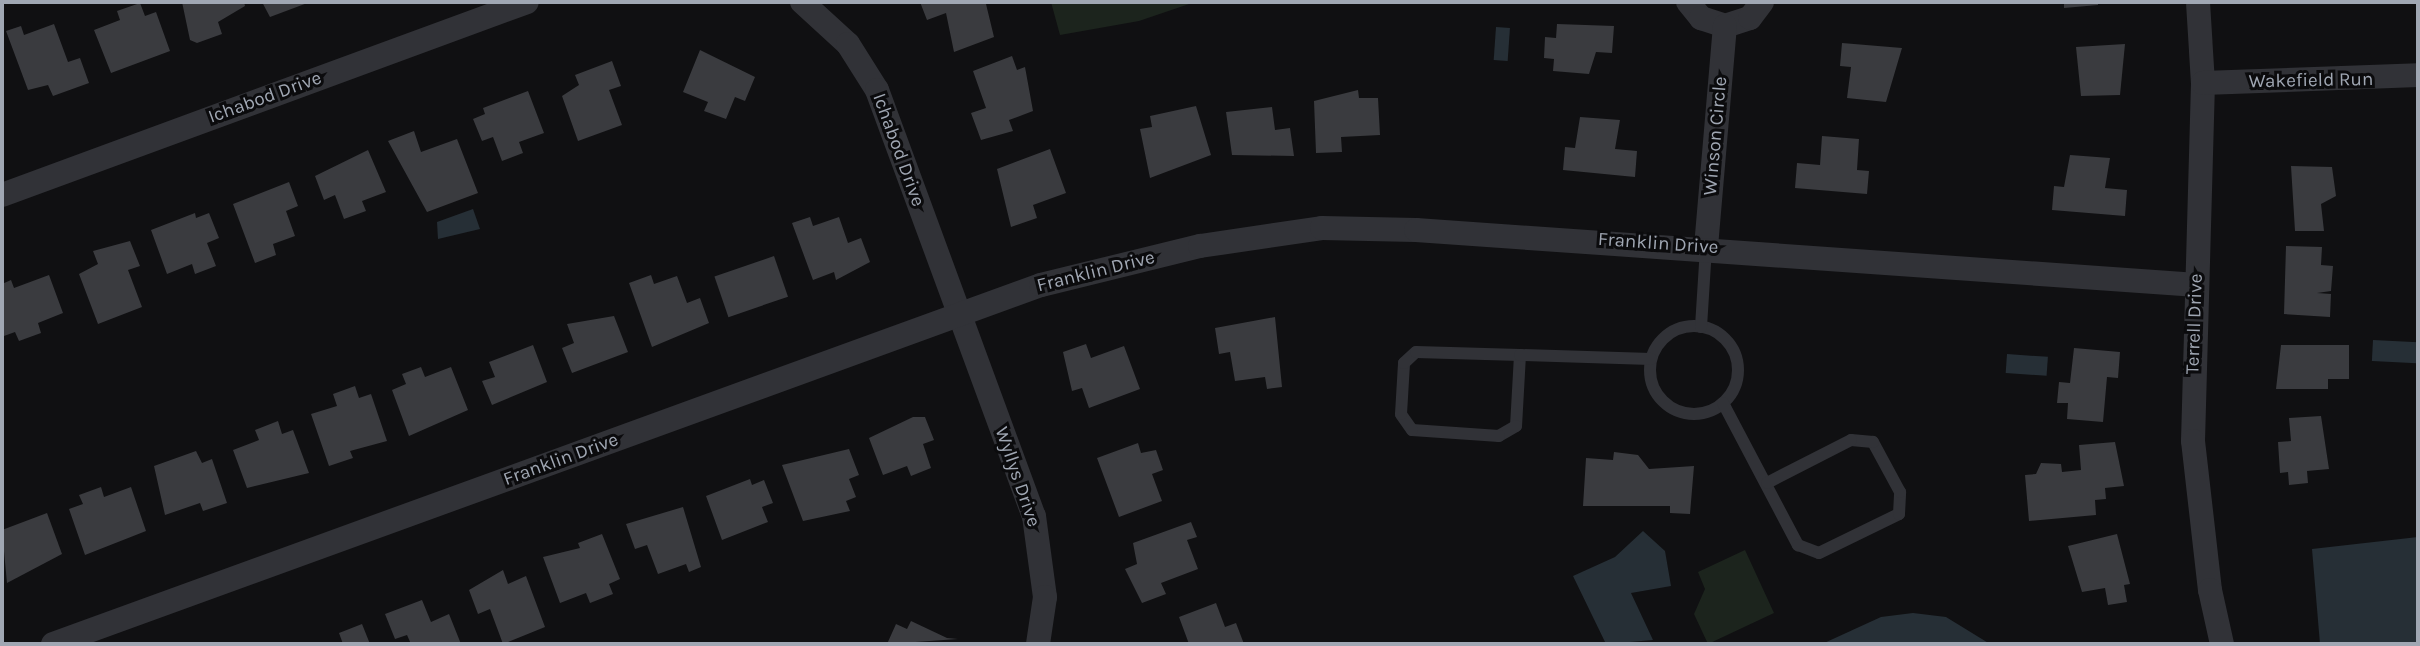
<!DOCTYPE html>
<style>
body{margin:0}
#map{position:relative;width:2420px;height:646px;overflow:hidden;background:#101012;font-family:Karla,sans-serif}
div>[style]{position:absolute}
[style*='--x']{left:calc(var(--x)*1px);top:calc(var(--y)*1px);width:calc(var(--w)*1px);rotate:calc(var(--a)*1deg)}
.green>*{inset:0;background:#1c241d}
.water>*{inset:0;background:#262f36;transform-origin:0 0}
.building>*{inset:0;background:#3a3b3f;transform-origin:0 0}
.service>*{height:12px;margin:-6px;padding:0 6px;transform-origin:6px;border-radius:6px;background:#313237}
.service>.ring{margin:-6px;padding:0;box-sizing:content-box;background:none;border:12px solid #313237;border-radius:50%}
.minor>*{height:24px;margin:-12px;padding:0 12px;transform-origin:12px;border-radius:12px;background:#313237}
span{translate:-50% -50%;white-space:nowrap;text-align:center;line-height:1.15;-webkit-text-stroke:6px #0b0b0d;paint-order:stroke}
.street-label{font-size:19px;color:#a0a7b3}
.frame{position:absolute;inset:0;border:4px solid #a0a7b3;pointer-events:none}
</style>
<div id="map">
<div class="green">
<i style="clip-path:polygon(1051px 2px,1195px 2px,1139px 21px,1060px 35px)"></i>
<i style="clip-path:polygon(1745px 550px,1774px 613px,1708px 644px,1694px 614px,1705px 589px,1698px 572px)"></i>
</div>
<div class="water">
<i style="left:1496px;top:27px;width:14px;height:33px;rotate:4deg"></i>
<i style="clip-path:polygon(473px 209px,480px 229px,438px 239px,437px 222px)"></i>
<i style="left:2373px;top:340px;width:45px;height:21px;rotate:3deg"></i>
<i style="left:2007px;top:354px;width:41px;height:19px;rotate:4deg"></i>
<i style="clip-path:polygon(1643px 531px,1665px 551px,1671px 586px,1631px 593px,1653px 640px,1606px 644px,1573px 576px,1615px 557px)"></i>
<i style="clip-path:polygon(2418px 537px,2418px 644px,2320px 644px,2312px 549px)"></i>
<i style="clip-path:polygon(1913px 613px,1946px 617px,1990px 644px,1822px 644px,1881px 617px)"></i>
</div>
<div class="building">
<i style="clip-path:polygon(182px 2px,244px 2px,245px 6px,218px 22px,222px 34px,197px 43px,190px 40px)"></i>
<i style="clip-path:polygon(262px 2px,310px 2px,270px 17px)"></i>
<i style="clip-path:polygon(920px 2px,991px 2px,986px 4px,994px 37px,954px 52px,946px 13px,927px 20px)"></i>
<i style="clip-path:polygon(2064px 2px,2098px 2px,2098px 5px,2064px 8px)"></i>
<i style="clip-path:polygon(140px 3px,145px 16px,156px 12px,170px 51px,111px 73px,94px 30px,120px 20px,117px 11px)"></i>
<i style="clip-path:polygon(54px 24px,68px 62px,80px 58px,89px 83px,53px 96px,48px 85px,28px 90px,6px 31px,21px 26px,24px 35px)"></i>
<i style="clip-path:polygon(1557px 24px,1614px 26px,1612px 53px,1596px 52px,1589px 74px,1553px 71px,1554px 59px,1544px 58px,1545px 37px,1556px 38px)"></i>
<i style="clip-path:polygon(1842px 43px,1902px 48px,1886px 102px,1847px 98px,1851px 67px,1840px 66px)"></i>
<i style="clip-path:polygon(2125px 44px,2120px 95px,2081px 96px,2076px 47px)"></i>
<i style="clip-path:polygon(700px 50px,755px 77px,745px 101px,735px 97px,726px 119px,704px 111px,708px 102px,683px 92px)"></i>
<i style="clip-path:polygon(1012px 56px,1017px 70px,1025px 67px,1033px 111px,1009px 120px,1013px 131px,981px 140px,971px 113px,986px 108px,973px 71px)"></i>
<i style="clip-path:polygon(612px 61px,621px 86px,609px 90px,622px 125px,578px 141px,562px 96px,579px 85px,575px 75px)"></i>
<i style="clip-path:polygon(1358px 90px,1359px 98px,1378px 98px,1380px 135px,1341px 137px,1342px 152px,1316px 153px,1314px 101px)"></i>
<i style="clip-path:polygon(528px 91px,544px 133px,519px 142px,523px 153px,502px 161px,493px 137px,482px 141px,473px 119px,485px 114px,483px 108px)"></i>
<i style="clip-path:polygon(1196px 106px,1211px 155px,1150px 178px,1140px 129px,1152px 127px,1150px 116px)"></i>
<i style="clip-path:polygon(1272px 107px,1275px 130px,1290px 128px,1294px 156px,1232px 155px,1226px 112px)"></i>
<i style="clip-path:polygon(1580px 117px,1620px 120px,1615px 149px,1637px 151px,1635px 177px,1563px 170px,1565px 147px,1575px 148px)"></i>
<i style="clip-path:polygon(414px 131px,421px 152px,457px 139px,478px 193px,427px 212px,388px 141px)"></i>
<i style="clip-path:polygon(1822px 136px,1859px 139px,1857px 170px,1869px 171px,1867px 194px,1795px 188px,1797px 163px,1820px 165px)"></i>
<i style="clip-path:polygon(1050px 149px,1066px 193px,1033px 205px,1037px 218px,1011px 227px,997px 169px)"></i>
<i style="clip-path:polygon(368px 150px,386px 192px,362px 201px,366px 211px,344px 219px,335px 195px,324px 200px,315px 176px)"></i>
<i style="clip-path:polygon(2070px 155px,2110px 158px,2105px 188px,2127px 190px,2125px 216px,2052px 210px,2054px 186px,2064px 187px)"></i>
<i style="clip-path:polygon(2291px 166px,2332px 167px,2336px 196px,2321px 204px,2324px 231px,2295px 231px)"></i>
<i style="clip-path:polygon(289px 182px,298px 206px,286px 211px,295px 236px,273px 244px,276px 255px,255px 263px,233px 204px)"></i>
<i style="clip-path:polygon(195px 213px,196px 218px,209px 213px,219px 238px,207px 243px,216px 266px,195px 274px,192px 264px,167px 274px,151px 230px)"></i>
<i style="clip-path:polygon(810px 217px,813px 226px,839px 217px,848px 243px,861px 238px,870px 262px,836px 280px,834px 272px,813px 280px,792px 223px)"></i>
<i style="clip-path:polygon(130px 241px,140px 266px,128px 270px,142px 307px,98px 324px,79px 274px,98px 264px,93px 251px)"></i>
<i style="clip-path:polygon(2286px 246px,2322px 247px,2321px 265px,2333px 266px,2331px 291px,2317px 293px,2331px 294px,2330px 317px,2284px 314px)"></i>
<i style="left:774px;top:256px;width:43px;height:63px;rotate:71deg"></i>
<i style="clip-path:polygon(49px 275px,63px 313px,38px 323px,41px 333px,19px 341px,15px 332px,4px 336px,2px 284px,11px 280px,14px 288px)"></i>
<i style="clip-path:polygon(651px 275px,654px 284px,677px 276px,687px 303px,700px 298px,709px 323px,652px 347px,629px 283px)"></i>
<i style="clip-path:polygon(614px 316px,628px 352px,572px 373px,562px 348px,574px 343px,567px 324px)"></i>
<i style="clip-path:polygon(1275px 317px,1282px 387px,1267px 389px,1265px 377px,1235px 381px,1230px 352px,1219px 354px,1215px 328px)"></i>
<i style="clip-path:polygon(1086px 344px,1091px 358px,1124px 346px,1140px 389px,1089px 408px,1082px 388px,1072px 391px,1063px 352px)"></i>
<i style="clip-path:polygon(533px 345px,547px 382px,492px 405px,482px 381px,495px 377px,489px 362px)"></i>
<i style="clip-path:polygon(2281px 345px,2349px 345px,2349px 379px,2328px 379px,2328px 389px,2276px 389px)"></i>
<i style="clip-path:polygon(2074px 348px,2120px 352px,2118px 378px,2107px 377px,2103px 422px,2067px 419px,2068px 403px,2057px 403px,2059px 382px,2070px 383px)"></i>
<i style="clip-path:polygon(421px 367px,425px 377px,451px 367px,468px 410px,409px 436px,392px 390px,406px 384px,402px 374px)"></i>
<i style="clip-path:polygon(355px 386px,359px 398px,371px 394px,387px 441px,350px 451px,353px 458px,329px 466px,311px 414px,337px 406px,333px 394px)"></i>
<i style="clip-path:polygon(2321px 416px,2329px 469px,2307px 471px,2308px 483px,2289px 485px,2288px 472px,2280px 473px,2278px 442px,2291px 441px,2289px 418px)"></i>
<i style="clip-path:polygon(913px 417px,925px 417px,934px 440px,923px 444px,931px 468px,911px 476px,907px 466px,883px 475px,869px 438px)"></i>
<i style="clip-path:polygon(278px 421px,282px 434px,293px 430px,309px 473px,247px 488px,233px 450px,259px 440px,255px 430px)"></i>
<i style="clip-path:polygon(2115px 442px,2124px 486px,2105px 488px,2106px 499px,2095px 500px,2096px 515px,2029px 521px,2025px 475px,2036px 474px,2041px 463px,2061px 464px,2062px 472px,2081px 470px,2079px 445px)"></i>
<i style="clip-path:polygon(1138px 443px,1141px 453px,1156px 450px,1163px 470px,1152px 474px,1162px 501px,1119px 517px,1097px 458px)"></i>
<i style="clip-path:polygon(849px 449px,859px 475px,849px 479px,856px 497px,846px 501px,850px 511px,803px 521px,782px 465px)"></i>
<i style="clip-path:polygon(196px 451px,202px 463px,212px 459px,227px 503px,203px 511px,200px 503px,165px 515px,154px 466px)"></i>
<i style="clip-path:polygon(1614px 452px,1638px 455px,1649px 469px,1694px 466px,1690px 514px,1670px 513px,1670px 506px,1583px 506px,1586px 458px,1613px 460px)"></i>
<i style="clip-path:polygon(750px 479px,752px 485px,764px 480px,773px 503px,762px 507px,768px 522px,722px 540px,706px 496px)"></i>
<i style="clip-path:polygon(101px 487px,104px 497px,131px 487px,146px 531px,85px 555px,69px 509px,83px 504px,79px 495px)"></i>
<i style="clip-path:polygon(683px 507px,701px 567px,689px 572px,686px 564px,658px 574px,647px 545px,635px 549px,626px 524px)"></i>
<i style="clip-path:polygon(47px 513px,62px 554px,7px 583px,2px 530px)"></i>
<i style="clip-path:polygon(1191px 522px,1197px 537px,1187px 540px,1198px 569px,1161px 583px,1166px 594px,1142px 603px,1125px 569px,1137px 564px,1133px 543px)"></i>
<i style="clip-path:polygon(602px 534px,620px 579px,609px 584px,613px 594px,590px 603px,586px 593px,560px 603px,543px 557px,580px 548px,578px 543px)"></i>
<i style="clip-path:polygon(2117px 534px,2130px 584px,2124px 585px,2127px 602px,2108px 605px,2105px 588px,2082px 592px,2068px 546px)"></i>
<i style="clip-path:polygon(503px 570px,508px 584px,526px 576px,545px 627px,503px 644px,490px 609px,478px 614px,469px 590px)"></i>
<i style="clip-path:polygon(422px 600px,431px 622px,449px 614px,461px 644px,411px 644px,407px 635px,395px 639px,385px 614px)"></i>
<i style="clip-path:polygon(1216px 603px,1225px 627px,1236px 623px,1244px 644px,1189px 644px,1179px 617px)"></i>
<i style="clip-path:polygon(911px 621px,947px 638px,958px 639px,887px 644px,896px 624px,907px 629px)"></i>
<i style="clip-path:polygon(362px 624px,370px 644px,343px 644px,339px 633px)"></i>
</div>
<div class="service">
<i class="ring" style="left:1650px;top:326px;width:76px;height:76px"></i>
<i style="--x:1701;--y:327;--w:80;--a:-86.4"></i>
<i style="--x:1520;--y:355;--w:71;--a:93.2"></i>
<i style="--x:1516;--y:426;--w:20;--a:150"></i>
<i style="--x:1499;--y:436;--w:87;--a:-176.1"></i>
<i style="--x:1412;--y:430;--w:19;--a:-125"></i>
<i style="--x:1401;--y:414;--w:51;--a:-86.6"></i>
<i style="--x:1404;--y:363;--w:16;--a:-43"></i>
<i style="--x:1416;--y:352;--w:104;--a:1.7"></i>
<i style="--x:1520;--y:355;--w:131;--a:1.7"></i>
<i style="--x:1723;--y:403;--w:161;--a:62.2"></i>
<i style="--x:1798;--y:545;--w:22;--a:21"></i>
<i style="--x:1819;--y:553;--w:89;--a:-26"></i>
<i style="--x:1899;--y:514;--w:22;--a:-87"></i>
<i style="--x:1900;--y:492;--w:57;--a:-118.4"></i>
<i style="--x:1873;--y:442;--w:22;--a:-175"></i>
<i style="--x:1851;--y:440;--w:94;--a:152.9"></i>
</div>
<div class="minor">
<i style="--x:802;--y:2;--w:62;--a:42.4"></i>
<i style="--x:848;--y:44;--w:54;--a:57.8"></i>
<i style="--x:877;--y:90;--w:454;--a:69.8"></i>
<i style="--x:1034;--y:516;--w:82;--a:82.3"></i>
<i style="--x:1045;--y:597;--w:48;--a:98.5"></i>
<i style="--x:1688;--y:2;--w:21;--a:51"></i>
<i style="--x:1701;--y:18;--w:25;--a:18"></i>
<i style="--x:1725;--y:26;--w:26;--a:-18"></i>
<i style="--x:1750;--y:18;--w:20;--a:-53"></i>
<i style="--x:2198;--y:2;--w:81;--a:86.5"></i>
<i style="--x:2203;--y:83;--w:358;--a:91.6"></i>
<i style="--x:2193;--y:441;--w:150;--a:83.5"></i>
<i style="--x:2210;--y:590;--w:55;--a:77.5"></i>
<i style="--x:2203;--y:83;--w:215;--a:-2.1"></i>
<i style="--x:2;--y:195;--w:559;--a:-20.18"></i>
<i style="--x:1706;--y:247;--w:222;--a:-85.1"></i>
<i style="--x:53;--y:644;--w:1051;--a:-19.97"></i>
<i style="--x:1041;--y:285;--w:164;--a:-13.8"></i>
<i style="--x:1200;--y:246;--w:123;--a:-8.4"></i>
<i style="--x:1322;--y:228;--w:94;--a:1.2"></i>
<i style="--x:1416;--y:230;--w:783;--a:4.03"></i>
</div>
<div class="street-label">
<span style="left:2311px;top:81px;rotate:-1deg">Wakefield Run</span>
<span style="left:265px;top:98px;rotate:-20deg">Ichabod Drive</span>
<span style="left:1716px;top:136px;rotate:-85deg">Winson Circle</span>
<span style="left:898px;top:150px;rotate:70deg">Ichabod Drive</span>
<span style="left:1658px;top:244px;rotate:4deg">Franklin Drive</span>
<span style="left:1096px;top:272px;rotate:-14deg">Franklin Drive</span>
<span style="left:2195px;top:324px;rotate:-88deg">Terrell Drive</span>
<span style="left:561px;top:460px;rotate:-20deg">Franklin Drive</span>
<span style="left:1017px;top:477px;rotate:71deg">Wyllys Drive</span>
</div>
<div class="frame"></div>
</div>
